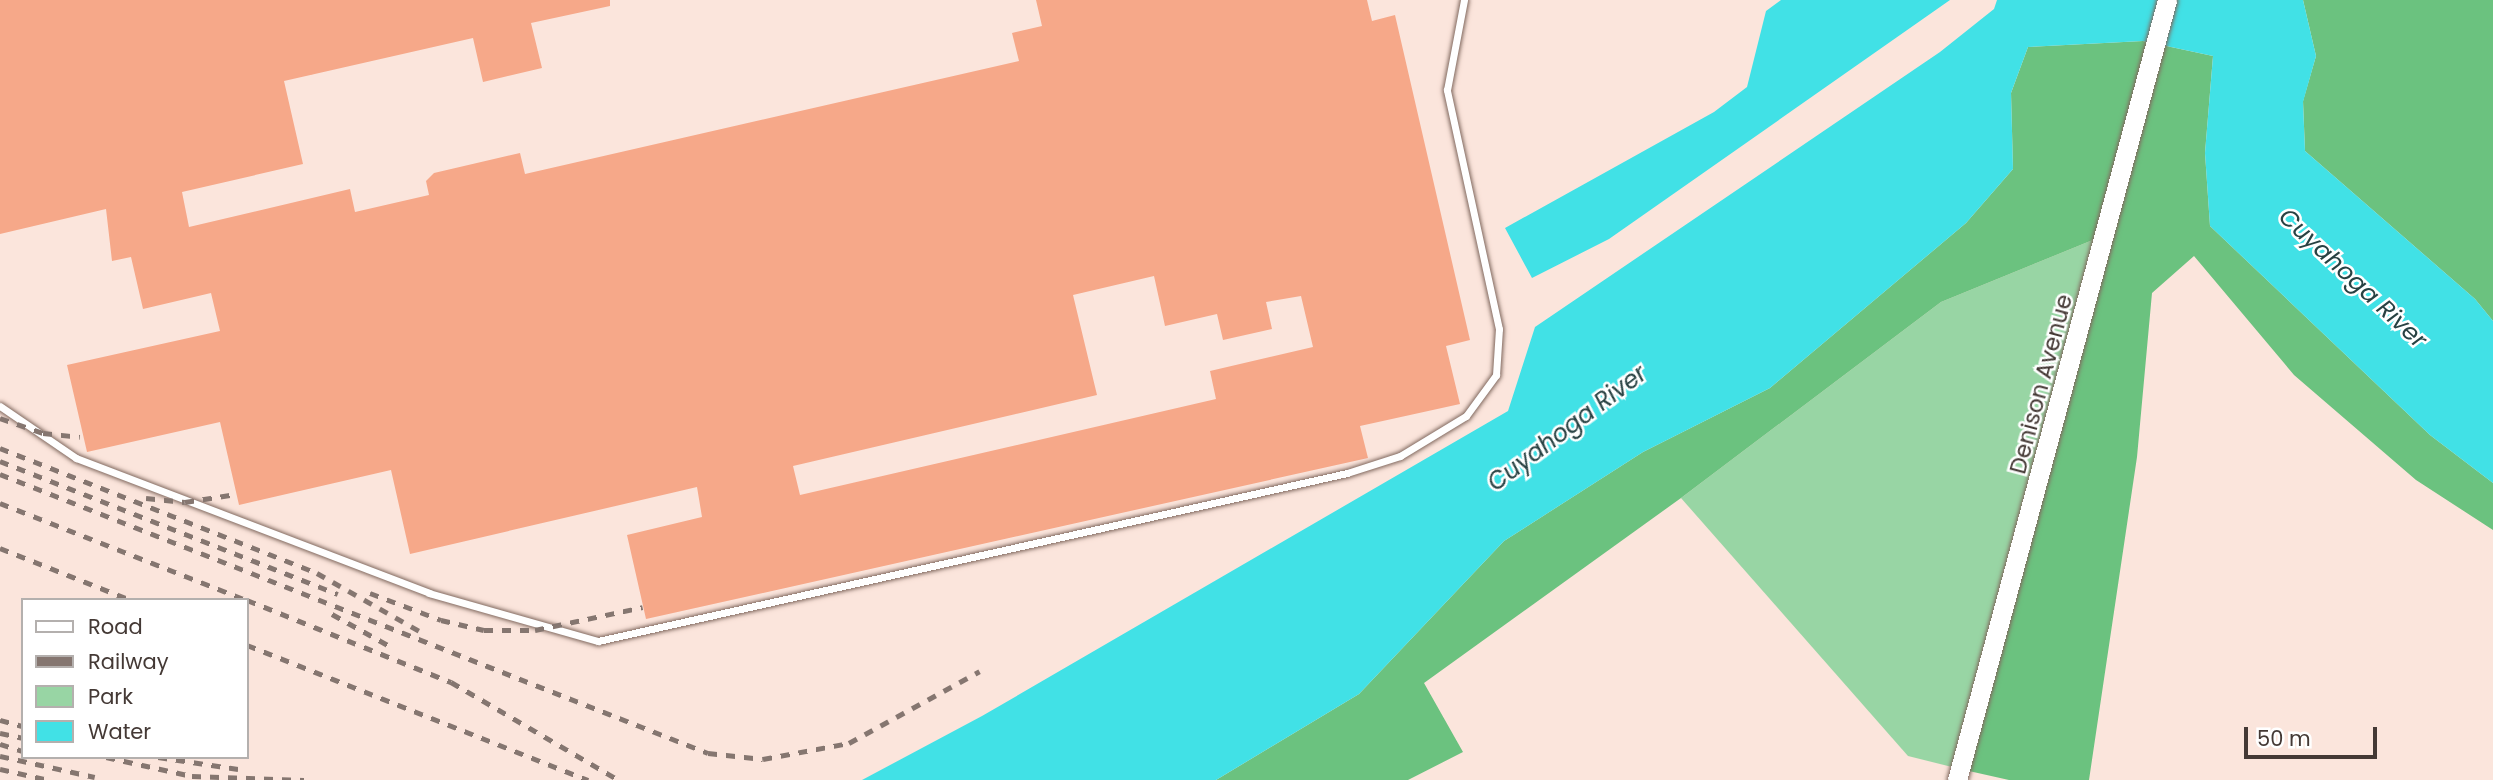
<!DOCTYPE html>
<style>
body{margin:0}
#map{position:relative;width:2493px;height:780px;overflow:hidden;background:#fbe5dc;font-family:Poppins,sans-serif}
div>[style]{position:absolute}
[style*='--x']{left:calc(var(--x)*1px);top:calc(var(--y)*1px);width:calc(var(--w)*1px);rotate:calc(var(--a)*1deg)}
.green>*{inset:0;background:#98d5a4}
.forest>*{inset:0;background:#6bc27f}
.water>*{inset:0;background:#41e1e6}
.building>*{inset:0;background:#f6a889}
.roads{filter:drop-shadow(0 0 2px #81695f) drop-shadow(0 0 2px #81695f)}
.lane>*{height:7px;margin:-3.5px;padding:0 3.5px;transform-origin:3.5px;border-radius:3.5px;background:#fff}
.secondary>*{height:19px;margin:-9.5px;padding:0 9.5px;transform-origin:9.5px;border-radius:9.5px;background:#fff}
.rail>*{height:5px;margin-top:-2.5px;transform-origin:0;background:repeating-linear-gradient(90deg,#857670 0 9px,transparent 0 18px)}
span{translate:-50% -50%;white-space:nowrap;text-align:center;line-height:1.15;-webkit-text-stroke:5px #fff;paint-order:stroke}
.street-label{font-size:23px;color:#443935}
.water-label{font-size:24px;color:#284243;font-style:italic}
.legend{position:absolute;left:21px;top:598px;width:228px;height:161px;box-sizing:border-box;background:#fff;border:2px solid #b4b0ae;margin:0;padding:9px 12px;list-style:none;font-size:21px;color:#443935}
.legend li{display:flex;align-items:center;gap:14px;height:35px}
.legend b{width:35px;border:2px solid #b4b0ae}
.scale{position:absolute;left:2244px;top:727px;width:133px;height:32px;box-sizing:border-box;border:4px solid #443935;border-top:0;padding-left:9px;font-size:21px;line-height:24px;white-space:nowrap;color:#443935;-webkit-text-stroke:5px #fff;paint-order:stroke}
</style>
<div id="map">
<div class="green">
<i style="clip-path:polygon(2105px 235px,1960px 769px,1908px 756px,1681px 498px,1941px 302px)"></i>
</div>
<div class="forest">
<i style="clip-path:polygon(2303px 0,2493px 0,2493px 321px,2475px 299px,2305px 151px,2303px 101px,2316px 56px)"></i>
<i style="clip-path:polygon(2143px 41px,2213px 56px,2205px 153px,2210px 226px,2430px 435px,2493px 483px,2493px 530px,2416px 480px,2294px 375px,2194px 256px,2152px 293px,2137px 457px,2089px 780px,2009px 780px,1960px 769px,2105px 235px,1941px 302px,1681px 498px,1424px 683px,1463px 752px,1408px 780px,1216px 780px,1359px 694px,1504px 541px,1643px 452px,1770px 388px,1966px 223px,2013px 169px,2011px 93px,2028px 47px)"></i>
</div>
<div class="water">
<i style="clip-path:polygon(1781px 0,1950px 0,1609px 239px,1532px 278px,1505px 228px,1714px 112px,1747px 87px,1766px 11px)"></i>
<i style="clip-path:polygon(1997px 0,2303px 0,2316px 56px,2303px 102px,2305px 151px,2475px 299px,2493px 321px,2493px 483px,2430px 435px,2210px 226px,2205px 153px,2213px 56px,2143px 41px,2028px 47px,2011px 93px,2013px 169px,1966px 223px,1770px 388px,1643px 452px,1504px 541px,1359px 694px,1216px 780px,862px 780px,982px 716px,1508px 411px,1535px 327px,1940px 52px,1994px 9px)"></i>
</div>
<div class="building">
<i style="clip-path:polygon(evenodd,0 0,610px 0,610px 6px,531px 23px,542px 68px,483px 82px,473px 38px,284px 81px,303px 164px,182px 192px,189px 227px,350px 189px,355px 212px,429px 195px,426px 181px,434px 173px,520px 153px,525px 174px,1019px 61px,1012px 33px,1042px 26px,1036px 0,1367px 0,1372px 21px,1395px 15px,1470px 340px,1446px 346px,1460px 404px,1360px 426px,1368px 458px,646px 619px,627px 535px,702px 517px,697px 487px,410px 554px,391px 470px,239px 505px,220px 422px,87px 452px,67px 365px,220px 331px,211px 293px,143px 309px,131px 257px,112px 261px,106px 209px,0 234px,0 0,1154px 276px,1165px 326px,1217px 314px,1223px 340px,1272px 329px,1266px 302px,1301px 296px,1313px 347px,1210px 371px,1216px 399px,800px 495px,793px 466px,1097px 395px,1073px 295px,1154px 276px)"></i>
</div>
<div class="roads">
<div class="lane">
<i style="--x:0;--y:406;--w:92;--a:34.4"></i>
<i style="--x:76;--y:458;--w:378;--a:20.9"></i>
<i style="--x:429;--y:593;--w:176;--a:15.9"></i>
<i style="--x:598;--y:641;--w:768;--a:-12.64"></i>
<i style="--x:1347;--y:473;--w:56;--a:-17.8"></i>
<i style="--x:1400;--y:456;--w:77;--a:-31.2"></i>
<i style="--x:1466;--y:416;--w:51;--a:-53.8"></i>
<i style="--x:1496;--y:375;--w:46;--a:-86.3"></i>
<i style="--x:1499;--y:329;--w:245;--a:-102.3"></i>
<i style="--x:1447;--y:90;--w:92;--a:-79.3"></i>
</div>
<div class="secondary">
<i style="--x:1957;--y:780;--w:808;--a:-74.93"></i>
</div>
</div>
<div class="rail">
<i style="--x:0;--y:418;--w:46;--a:19.2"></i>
<i style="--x:43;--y:433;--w:37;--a:6"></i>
<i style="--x:0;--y:448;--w:341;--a:21.5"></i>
<i style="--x:317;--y:573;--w:122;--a:29.5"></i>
<i style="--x:0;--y:461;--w:363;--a:21.5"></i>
<i style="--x:0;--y:474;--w:761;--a:21.51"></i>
<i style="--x:708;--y:753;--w:55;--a:6.2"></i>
<i style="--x:763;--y:759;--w:87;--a:-10.5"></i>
<i style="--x:849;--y:743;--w:149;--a:-28.8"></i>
<i style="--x:146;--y:498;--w:39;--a:6"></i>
<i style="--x:185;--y:502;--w:52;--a:-8.9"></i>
<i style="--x:0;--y:503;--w:264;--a:21.5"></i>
<i style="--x:0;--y:548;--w:141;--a:21.7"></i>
<i style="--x:370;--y:593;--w:76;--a:20.8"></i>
<i style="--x:441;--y:620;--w:44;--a:13.1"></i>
<i style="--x:484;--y:630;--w:51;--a:0"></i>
<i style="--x:535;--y:630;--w:110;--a:-12"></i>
<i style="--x:247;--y:600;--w:220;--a:21.9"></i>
<i style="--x:451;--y:682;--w:194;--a:30.3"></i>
<i style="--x:332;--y:614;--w:70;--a:29.1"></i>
<i style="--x:247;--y:645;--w:367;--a:21.6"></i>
<i style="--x:0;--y:720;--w:24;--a:15"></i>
<i style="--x:0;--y:733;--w:24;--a:12"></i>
<i style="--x:0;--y:744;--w:24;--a:17"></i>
<i style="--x:0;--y:756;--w:97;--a:12.5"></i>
<i style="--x:106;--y:757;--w:88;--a:12.5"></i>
<i style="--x:192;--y:776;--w:112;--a:2"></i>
<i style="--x:158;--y:757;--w:81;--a:8.5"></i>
<i style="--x:0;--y:769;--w:50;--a:12.7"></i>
</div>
<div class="street-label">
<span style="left:2041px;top:384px;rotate:-75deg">Denison Avenue</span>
</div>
<div class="water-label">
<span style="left:2353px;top:278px;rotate:43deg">Cuyahoga River</span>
<span style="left:1567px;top:428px;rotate:-37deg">Cuyahoga River</span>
</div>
<ul class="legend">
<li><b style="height:9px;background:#fff"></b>Road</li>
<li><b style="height:9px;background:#857670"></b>Railway</li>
<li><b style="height:19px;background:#98d5a4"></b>Park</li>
<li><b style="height:19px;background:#41e1e6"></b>Water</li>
</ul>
<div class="scale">50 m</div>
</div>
